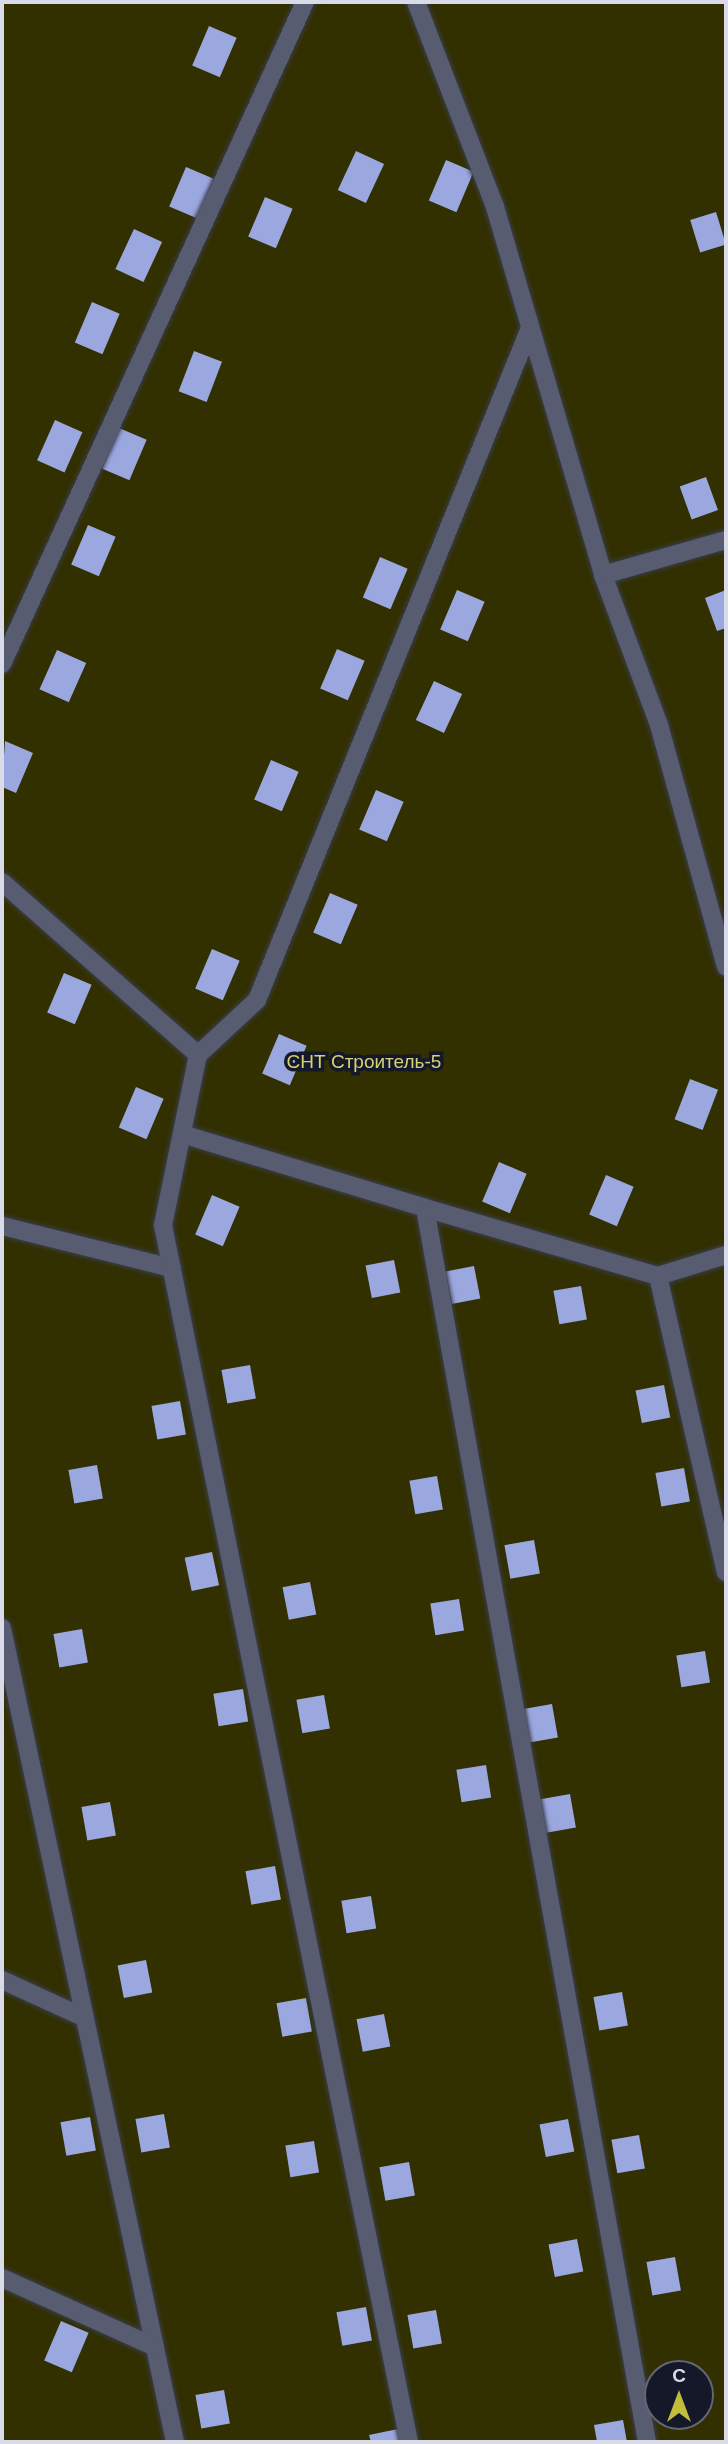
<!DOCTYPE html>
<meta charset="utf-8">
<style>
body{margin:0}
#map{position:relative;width:728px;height:2444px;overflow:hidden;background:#1d2234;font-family:Arial,sans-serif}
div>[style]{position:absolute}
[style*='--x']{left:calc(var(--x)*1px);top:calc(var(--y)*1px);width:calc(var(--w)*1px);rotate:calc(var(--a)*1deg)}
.green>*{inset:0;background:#323000}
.building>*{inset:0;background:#9ba8e0;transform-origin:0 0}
.roads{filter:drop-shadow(0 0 2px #3a3d4c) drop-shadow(0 0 2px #3a3d4c)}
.minor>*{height:18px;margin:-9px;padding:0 9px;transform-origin:9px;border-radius:9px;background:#575c71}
span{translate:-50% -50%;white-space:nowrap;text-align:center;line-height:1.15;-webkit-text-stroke:7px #141829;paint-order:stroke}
.park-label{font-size:19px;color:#d5d177}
.frame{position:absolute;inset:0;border:4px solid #d9dce8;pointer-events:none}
.north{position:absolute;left:644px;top:2360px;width:70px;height:70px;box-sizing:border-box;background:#141829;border:2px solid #636675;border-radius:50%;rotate:0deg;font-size:19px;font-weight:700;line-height:28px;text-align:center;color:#d9dce8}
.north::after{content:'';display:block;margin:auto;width:24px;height:32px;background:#c3bd3e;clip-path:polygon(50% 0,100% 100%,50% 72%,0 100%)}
</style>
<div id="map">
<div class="green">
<i style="clip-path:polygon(evenodd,2px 2px,726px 2px,726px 2442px,2px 2442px,2px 2px,658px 2374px,700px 2374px,700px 2416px,658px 2416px,658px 2374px)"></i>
</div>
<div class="building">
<i style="left:209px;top:26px;width:30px;height:43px;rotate:23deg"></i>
<i style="left:356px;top:151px;width:31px;height:43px;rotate:25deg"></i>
<i style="left:446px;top:160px;width:30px;height:44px;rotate:23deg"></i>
<i style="left:186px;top:167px;width:30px;height:43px;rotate:23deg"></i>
<i style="left:265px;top:197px;width:30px;height:43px;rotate:23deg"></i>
<i style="left:716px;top:212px;width:34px;height:27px;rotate:73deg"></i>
<i style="left:134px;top:229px;width:31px;height:44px;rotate:25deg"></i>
<i style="left:92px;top:302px;width:30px;height:44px;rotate:23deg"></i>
<i style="left:194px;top:351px;width:30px;height:43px;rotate:21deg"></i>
<i style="left:55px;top:420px;width:30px;height:44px;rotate:24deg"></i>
<i style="left:119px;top:428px;width:30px;height:44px;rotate:23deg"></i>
<i style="left:706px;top:477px;width:35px;height:28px;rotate:70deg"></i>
<i style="left:88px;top:525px;width:30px;height:43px;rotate:23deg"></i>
<i style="left:380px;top:557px;width:30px;height:44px;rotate:23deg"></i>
<i style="left:457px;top:590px;width:30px;height:43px;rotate:23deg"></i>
<i style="clip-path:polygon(726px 590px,726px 628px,717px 631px,705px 598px)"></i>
<i style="left:337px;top:649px;width:30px;height:43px;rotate:23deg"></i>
<i style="left:57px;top:650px;width:32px;height:43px;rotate:24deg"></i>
<i style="left:434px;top:681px;width:31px;height:43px;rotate:25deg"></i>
<i style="clip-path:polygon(5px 741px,33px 753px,16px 793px,2px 787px)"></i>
<i style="left:271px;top:760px;width:30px;height:43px;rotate:23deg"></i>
<i style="left:376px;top:790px;width:30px;height:43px;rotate:23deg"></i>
<i style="left:330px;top:893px;width:30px;height:43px;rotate:23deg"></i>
<i style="left:212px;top:949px;width:30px;height:43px;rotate:23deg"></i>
<i style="left:64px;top:973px;width:30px;height:43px;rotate:23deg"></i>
<i style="left:279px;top:1034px;width:30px;height:43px;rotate:23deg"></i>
<i style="left:690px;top:1079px;width:30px;height:43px;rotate:21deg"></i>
<i style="left:136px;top:1087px;width:30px;height:44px;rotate:23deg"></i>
<i style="left:499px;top:1162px;width:30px;height:43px;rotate:23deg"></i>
<i style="left:606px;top:1175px;width:30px;height:43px;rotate:23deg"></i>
<i style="left:212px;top:1195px;width:30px;height:43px;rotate:23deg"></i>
<i style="left:394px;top:1260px;width:33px;height:29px;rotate:79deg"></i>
<i style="left:474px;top:1266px;width:33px;height:29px;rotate:79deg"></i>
<i style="left:581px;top:1286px;width:34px;height:28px;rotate:80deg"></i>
<i style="left:250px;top:1365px;width:34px;height:29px;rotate:80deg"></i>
<i style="left:664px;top:1385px;width:33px;height:29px;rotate:79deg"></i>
<i style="left:180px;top:1401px;width:34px;height:29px;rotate:80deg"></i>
<i style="left:97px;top:1465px;width:34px;height:29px;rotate:80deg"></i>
<i style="left:684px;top:1468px;width:34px;height:29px;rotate:80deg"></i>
<i style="left:437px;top:1476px;width:34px;height:28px;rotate:80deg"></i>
<i style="left:534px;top:1540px;width:34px;height:30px;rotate:80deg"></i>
<i style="left:212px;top:1552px;width:34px;height:28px;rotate:78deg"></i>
<i style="left:310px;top:1582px;width:33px;height:28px;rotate:79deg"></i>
<i style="left:459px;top:1599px;width:32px;height:29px;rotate:81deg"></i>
<i style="left:82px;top:1629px;width:34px;height:29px;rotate:80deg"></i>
<i style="left:705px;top:1651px;width:32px;height:29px;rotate:81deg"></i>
<i style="left:243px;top:1689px;width:33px;height:30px;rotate:81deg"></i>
<i style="left:324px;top:1695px;width:34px;height:28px;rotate:80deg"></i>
<i style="left:552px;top:1704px;width:34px;height:29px;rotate:80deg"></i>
<i style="left:486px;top:1765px;width:33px;height:30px;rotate:81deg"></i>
<i style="left:570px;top:1794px;width:34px;height:30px;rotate:80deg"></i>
<i style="left:110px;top:1802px;width:34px;height:29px;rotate:80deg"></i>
<i style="left:275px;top:1866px;width:34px;height:30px;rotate:80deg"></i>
<i style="left:371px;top:1896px;width:33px;height:30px;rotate:81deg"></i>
<i style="left:146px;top:1960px;width:33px;height:29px;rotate:79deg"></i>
<i style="left:622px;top:1992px;width:34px;height:29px;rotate:80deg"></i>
<i style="left:306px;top:1998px;width:34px;height:30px;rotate:80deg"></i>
<i style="left:384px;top:2014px;width:33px;height:28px;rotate:79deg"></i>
<i style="left:164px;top:2114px;width:34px;height:29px;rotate:80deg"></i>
<i style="left:90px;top:2117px;width:34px;height:30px;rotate:80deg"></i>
<i style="left:568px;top:2119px;width:33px;height:29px;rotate:79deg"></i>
<i style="left:639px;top:2135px;width:34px;height:28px;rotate:80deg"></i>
<i style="left:314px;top:2141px;width:32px;height:29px;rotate:81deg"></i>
<i style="left:409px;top:2162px;width:34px;height:30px;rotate:80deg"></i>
<i style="left:577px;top:2239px;width:33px;height:29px;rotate:79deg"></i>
<i style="left:675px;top:2257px;width:34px;height:29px;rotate:80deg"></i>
<i style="left:366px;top:2307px;width:34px;height:30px;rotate:80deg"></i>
<i style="left:436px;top:2310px;width:34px;height:29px;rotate:80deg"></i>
<i style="left:61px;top:2321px;width:30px;height:43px;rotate:23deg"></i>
<i style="left:224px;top:2390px;width:34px;height:29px;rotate:80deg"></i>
<i style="clip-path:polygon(623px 2420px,627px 2442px,597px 2442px,594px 2425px)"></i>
<i style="clip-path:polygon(398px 2429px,401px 2442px,371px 2442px,369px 2435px)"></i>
</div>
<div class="roads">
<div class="minor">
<i style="--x:416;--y:2;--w:220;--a:68.9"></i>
<i style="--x:495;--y:207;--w:384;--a:73.6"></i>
<i style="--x:603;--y:575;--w:160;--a:69.5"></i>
<i style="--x:659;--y:725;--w:251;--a:74.5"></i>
<i style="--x:603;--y:575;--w:128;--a:-15.9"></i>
<i style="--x:2;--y:664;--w:728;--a:-65.41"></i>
<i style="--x:2;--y:882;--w:261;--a:41.4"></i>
<i style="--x:182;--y:1134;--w:254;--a:16.9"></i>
<i style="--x:2;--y:1226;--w:175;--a:13.9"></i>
<i style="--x:658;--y:1276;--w:304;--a:77.1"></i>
<i style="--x:2;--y:1628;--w:832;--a:78"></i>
<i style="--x:2;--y:1980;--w:91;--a:24.6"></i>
<i style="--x:2;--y:2278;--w:168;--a:24.3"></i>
<i style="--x:409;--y:2442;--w:1242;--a:-101.43"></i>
<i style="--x:163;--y:1225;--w:174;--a:-78.4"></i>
<i style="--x:198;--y:1055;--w:81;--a:-43"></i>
<i style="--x:257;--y:1000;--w:725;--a:-67.89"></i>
<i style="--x:647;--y:2442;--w:1254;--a:-100.2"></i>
<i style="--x:425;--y:1208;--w:243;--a:16.3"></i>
<i style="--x:658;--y:1276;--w:71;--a:-17.2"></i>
</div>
</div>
<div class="park-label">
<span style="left:364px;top:1062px">СНТ Строитель-5</span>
</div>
<div class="frame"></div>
<div class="north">С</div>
</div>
